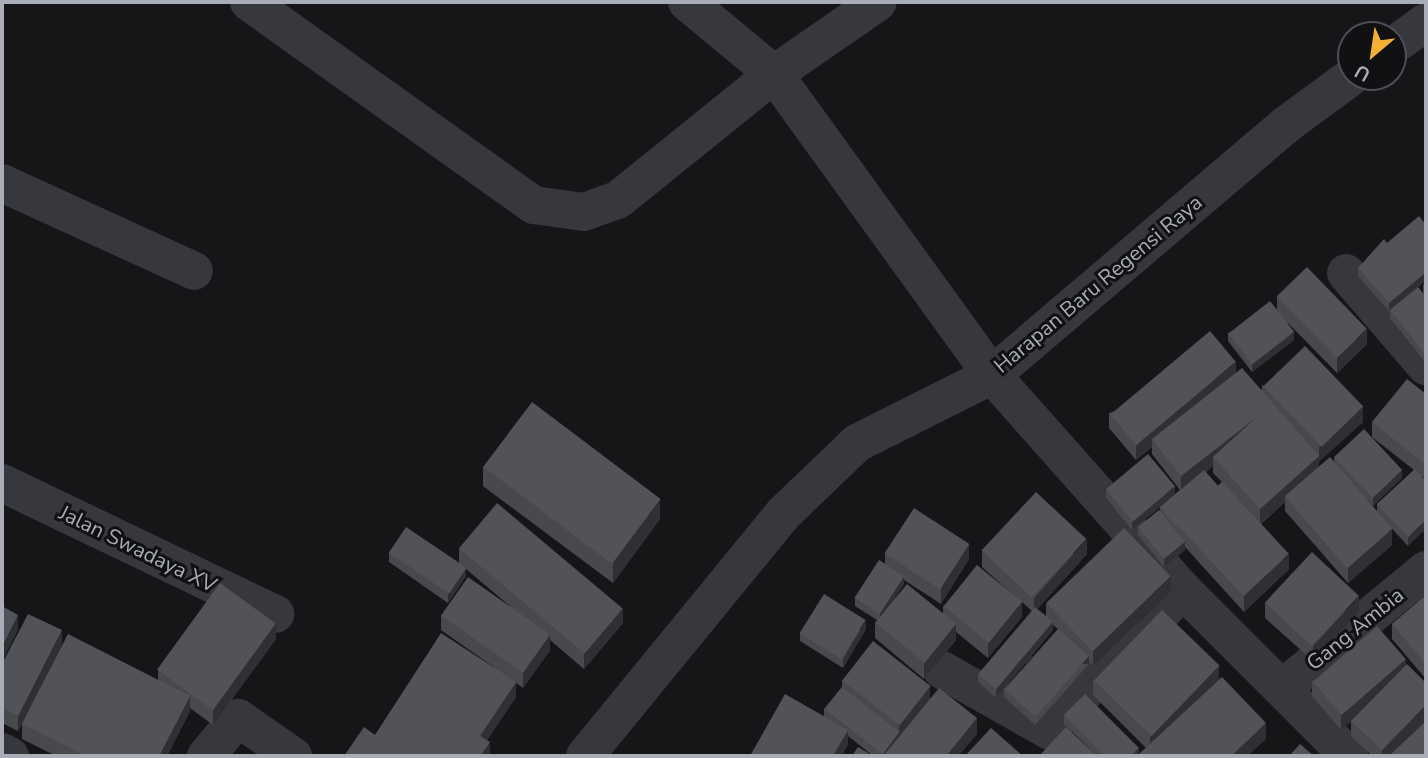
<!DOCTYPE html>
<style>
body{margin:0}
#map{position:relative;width:1428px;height:758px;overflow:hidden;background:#161618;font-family:"Nunito Sans",sans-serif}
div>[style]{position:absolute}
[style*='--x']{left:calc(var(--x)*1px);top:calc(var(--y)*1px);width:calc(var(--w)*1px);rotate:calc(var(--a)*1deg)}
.street>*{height:38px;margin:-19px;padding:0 19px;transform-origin:19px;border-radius:19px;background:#37383d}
.wall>*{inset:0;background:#47494d}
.shaded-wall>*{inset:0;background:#2f3033;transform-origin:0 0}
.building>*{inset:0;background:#525359;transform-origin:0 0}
span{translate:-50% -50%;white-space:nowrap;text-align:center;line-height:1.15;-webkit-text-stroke:6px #111113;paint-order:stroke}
.street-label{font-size:21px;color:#a8adb8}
.frame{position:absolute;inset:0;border:4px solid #a8adb8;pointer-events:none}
.north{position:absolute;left:1337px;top:21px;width:70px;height:70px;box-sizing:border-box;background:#111113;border:2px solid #4d4f55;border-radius:50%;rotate:209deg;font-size:19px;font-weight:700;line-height:28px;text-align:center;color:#a8adb8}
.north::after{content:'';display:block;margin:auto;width:24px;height:32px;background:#f2b134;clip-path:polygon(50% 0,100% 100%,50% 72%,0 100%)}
</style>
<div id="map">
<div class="street">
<i style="--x:249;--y:2;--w:350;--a:35.5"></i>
<i style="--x:534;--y:205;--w:50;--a:8"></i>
<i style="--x:584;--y:212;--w:37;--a:-20"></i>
<i style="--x:619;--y:199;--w:199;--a:-38.9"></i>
<i style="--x:774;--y:74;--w:126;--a:-34.7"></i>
<i style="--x:687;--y:2;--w:113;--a:39.6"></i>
<i style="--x:774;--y:74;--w:372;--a:54.1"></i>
<i style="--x:992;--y:375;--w:288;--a:48.4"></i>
<i style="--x:1183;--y:590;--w:235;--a:45"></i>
<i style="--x:1393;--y:46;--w:41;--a:-36"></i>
<i style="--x:2;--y:183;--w:211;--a:24.6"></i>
<i style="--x:1346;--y:273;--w:123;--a:49.3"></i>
<i style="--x:2;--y:483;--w:303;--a:25.6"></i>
<i style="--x:942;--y:670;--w:122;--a:29.5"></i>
<i style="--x:1048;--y:730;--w:194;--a:-46"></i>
<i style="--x:1284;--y:687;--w:184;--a:-39.5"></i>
<i style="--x:2;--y:752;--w:9;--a:27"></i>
<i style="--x:206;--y:756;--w:50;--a:-49.9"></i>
<i style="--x:238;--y:718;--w:67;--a:34.6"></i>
<i style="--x:585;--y:756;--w:314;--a:-50.7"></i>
<i style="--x:784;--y:513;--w:101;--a:-43.8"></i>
<i style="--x:857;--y:443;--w:151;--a:-26.7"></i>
<i style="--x:992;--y:375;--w:387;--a:-40.4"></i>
<i style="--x:1287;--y:124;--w:79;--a:-36.3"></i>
</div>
<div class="wall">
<i style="clip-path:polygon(1426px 225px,1426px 280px,1399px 303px,1423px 293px,1423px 285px,1426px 282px,1426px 363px,1390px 318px,1390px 310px,1389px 311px,1358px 276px,1358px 268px,1387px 243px)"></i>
<i style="clip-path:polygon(1277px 296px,1367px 344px,1337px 373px,1287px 322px,1294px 340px,1252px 372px,1228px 341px,1228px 333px,1277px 309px)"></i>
<i style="clip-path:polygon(evenodd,1236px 373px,1262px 390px,1262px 385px,1363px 422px,1319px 461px,1319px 467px,1334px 462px,1334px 457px,1402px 478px,1373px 506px,1365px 497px,1377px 512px,1377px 504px,1414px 470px,1372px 437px,1372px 422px,1426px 394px,1426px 480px,1422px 476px,1408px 546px,1383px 519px,1392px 545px,1348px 583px,1285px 511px,1285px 502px,1261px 524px,1289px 569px,1244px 612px,1185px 547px,1185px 550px,1164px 567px,1138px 535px,1138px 527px,1160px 511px,1160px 507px,1132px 530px,1106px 498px,1106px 489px,1175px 494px,1180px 490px,1152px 454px,1152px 447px,1136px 460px,1109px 428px,1109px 413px,1236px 373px,1213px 466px,1213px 473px,1222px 482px,1218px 486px,1206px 472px,1213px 466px)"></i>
<i style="clip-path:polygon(483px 466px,660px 519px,613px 583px,483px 486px)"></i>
<i style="clip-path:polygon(459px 548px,623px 623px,584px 669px,550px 640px,550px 650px,523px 688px,516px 683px,516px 697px,487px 740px,490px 756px,375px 735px,495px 668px,441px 630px,441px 615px,511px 607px,466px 569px,466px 576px,448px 603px,389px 562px,389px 553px,459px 563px)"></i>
<i style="clip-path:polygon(982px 551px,1087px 554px,1037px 609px,1046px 616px,1046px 603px,1171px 592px,1093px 666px,1089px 661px,1089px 664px,1035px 725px,1004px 697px,1004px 689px,1058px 629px,1053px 625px,1053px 630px,996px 698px,978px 682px,978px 674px,1032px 611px,1022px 602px,1022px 617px,988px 658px,956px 632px,956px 640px,924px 679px,875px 638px,875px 623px,877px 620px,855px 606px,855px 598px,885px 564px,885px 553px,969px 559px,941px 604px,904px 580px,904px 584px,893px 601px,943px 613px,943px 606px,1018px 599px,982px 567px)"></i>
<i style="clip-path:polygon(1426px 595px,1426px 679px,1392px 639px,1392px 624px)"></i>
<i style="clip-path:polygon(1265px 602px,1359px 612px,1313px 661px,1265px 618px)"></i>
<i style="clip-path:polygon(866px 629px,843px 668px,800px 641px,800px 633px)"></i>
<i style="clip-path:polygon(276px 639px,213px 725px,190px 708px,190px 711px,167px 756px,56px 756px,22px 739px,22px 724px,18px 731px,2px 723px,2px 664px,158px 680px,158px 670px)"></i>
<i style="clip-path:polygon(1406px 665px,1414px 733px,1426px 756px,1372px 756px,1351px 736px,1351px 721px,1341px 730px,1312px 696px,1312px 681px)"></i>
<i style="clip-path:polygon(1219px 679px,1266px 739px,1247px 756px,1097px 756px,1064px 724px,1064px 715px,1139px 754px,1146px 748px,1093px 695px,1093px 680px)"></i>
<i style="clip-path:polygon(842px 680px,930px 698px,977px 734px,958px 756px,852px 756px,872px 755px,848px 736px,848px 745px,824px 717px,824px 709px,842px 687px)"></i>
</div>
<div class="shaded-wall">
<i style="clip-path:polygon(1426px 272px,1426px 280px,1389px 311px,1389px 303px)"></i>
<i style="clip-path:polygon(1367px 329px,1367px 344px,1337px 373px,1337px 358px)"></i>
<i style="clip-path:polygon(1294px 332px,1294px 340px,1252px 372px,1252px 364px)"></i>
<i style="clip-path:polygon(1236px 362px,1236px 377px,1152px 439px,1152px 447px,1136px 460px,1136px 445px)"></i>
<i style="clip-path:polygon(1363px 407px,1363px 422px,1319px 462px,1319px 447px)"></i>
<i style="clip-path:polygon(1258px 416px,1213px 457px,1213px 466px,1181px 491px,1181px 476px)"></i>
<i style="clip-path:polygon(1319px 456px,1319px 471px,1285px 496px,1285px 502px,1260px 524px,1260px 509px)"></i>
<i style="clip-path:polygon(1402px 470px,1402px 478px,1373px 506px,1373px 498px)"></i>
<i style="clip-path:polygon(1175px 486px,1175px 495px,1132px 530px,1132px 522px)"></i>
<i style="clip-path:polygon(660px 499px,660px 519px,613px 583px,613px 563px)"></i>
<i style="clip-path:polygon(1426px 520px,1426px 529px,1408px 546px,1408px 537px)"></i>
<i style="clip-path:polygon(1392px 529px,1392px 545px,1348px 583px,1348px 568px)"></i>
<i style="clip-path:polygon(1087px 539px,1087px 554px,1034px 613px,1034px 598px)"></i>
<i style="clip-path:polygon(1185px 542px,1185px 550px,1164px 567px,1164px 559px)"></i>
<i style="clip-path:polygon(969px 544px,969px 559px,941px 604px,941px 588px)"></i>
<i style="clip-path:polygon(1289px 554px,1289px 569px,1244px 612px,1244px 596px)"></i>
<i style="clip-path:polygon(466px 568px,466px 576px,448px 603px,448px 594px)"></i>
<i style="clip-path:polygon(904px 576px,904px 584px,880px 622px,880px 613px)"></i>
<i style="clip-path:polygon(1171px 576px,1171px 592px,1093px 666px,1093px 650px)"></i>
<i style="clip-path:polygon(1359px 596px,1359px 612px,1313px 661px,1313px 646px)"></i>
<i style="clip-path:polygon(1022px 602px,1022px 617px,988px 658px,988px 643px)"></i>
<i style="clip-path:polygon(623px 608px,623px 623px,584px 669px,584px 653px)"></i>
<i style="clip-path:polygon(18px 615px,18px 630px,2px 662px,2px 647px)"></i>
<i style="clip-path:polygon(866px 620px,866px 629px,843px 668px,843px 659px)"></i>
<i style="clip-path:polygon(1053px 622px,1053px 630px,996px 698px,996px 689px)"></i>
<i style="clip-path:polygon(276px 623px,276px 639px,213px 725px,213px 710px)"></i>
<i style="clip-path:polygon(956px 624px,956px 640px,924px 679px,924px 664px)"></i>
<i style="clip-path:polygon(62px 630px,62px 646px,18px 731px,18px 716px)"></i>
<i style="clip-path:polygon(550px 635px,550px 650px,523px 688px,523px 673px)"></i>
<i style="left:1089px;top:656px;width:8px;height:81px;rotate:90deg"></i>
<i style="clip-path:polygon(1406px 659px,1406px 675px,1341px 730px,1341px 715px)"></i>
<i style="clip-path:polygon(1219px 666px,1219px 681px,1150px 752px,1150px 737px)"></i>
<i style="clip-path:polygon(516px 682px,516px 697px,480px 751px,480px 736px)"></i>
<i style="clip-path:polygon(930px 686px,930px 701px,885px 754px,885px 756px,882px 756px,899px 732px,899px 725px)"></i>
<i style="clip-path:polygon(190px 696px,190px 711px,167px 756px,159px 756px)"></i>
<i style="clip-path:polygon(1426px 705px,1426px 721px,1391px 756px,1382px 756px,1382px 750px)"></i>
<i style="clip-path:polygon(977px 718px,977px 734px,958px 756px,946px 756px)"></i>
<i style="clip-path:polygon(1266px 723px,1266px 739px,1247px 756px,1231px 756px)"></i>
<i style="clip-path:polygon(848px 730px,848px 745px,842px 756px,833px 756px)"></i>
<i style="clip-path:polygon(490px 742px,490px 756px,480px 756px)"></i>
<i style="clip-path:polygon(1139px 748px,1139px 756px,1131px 756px)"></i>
</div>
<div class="building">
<i style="clip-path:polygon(1419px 216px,1426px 225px,1426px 272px,1389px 303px,1358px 268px,1384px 239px,1387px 243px)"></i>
<i style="left:1307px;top:267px;width:86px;height:42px;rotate:46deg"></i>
<i style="clip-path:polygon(1418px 287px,1426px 297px,1426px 355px,1390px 310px)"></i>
<i style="left:1270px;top:301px;width:39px;height:53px;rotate:52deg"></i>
<i style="left:1210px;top:331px;width:40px;height:130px;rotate:50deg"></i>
<i style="left:1305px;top:346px;width:84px;height:58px;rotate:46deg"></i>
<i style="clip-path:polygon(1242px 368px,1319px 456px,1260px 509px,1213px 457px,1258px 416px,1181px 476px,1152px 439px)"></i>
<i style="clip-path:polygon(1407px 379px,1426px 394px,1426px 465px,1372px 422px)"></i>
<i style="left:532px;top:402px;width:161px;height:81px;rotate:37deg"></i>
<i style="left:1364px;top:429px;width:56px;height:41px;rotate:47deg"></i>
<i style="left:1148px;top:454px;width:42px;height:55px;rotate:50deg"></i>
<i style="left:1330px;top:457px;width:95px;height:60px;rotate:49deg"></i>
<i style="clip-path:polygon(1415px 469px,1426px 481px,1426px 520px,1408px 537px,1377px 504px)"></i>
<i style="clip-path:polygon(1204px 470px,1218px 486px,1175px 526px,1160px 507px)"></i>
<i style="left:1222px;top:482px;width:98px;height:62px;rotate:47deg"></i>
<i style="left:1036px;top:492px;width:69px;height:80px;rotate:43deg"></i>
<i style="left:497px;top:503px;width:164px;height:59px;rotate:40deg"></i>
<i style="left:914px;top:508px;width:66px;height:54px;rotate:33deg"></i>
<i style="left:1159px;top:510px;width:41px;height:27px;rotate:51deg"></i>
<i style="left:406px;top:527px;width:73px;height:31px;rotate:34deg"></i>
<i style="left:1124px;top:528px;width:67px;height:108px;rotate:46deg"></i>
<i style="left:1312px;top:552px;width:64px;height:69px;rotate:43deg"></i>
<i style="left:879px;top:560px;width:30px;height:45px;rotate:33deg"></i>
<i style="left:977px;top:565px;width:58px;height:53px;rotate:39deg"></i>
<i style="left:468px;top:577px;width:100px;height:47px;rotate:35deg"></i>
<i style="left:220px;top:583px;width:69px;height:107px;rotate:36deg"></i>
<i style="left:907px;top:584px;width:63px;height:50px;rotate:39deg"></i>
<i style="left:824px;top:594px;width:49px;height:46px;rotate:32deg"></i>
<i style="clip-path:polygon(1426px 595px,1426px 664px,1392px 624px)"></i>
<i style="clip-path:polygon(2px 606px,18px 615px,2px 647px)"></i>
<i style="left:1035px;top:607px;width:23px;height:88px;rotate:40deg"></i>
<i style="left:1162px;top:610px;width:80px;height:98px;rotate:44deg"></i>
<i style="clip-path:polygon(28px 614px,62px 630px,18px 716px,2px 707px,2px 664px)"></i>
<i style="left:1377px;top:626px;width:44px;height:85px;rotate:49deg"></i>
<i style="left:1058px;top:629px;width:41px;height:81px;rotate:41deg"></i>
<i style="clip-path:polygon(441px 633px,516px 682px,480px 736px,490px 742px,480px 756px,344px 756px,364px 727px,375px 735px)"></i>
<i style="clip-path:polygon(68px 634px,190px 696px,159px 756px,86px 756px,22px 724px)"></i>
<i style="left:873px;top:641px;width:73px;height:50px;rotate:38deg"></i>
<i style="clip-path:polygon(1407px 664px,1426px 683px,1426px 705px,1382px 750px,1351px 721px)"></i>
<i style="clip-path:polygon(1222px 677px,1266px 723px,1231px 756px,1137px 756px)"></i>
<i style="left:842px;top:687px;width:73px;height:28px;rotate:38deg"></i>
<i style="clip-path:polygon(939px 688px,977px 718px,946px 756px,888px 756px,885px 754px)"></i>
<i style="clip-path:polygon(785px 694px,848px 730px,833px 756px,750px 756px)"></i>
<i style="clip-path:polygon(1085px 694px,1139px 748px,1131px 756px,1105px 756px,1064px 715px)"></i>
<i style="clip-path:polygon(1426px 721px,1426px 756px,1389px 756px)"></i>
<i style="clip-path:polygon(1066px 727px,1097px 756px,1039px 756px)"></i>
<i style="clip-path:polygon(991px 728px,1023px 756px,965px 756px)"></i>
<i style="clip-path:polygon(1300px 744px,1314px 756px,1289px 756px)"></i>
<i style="clip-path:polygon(858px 747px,873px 756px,852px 756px)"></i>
</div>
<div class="street-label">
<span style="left:1098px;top:284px;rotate:-40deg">Harapan Baru Regensi Raya</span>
<span style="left:138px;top:549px;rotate:26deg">Jalan Swadaya XV</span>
<span style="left:1355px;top:629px;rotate:-39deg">Gang Ambia</span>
</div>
<div class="frame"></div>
<div class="north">U</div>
</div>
